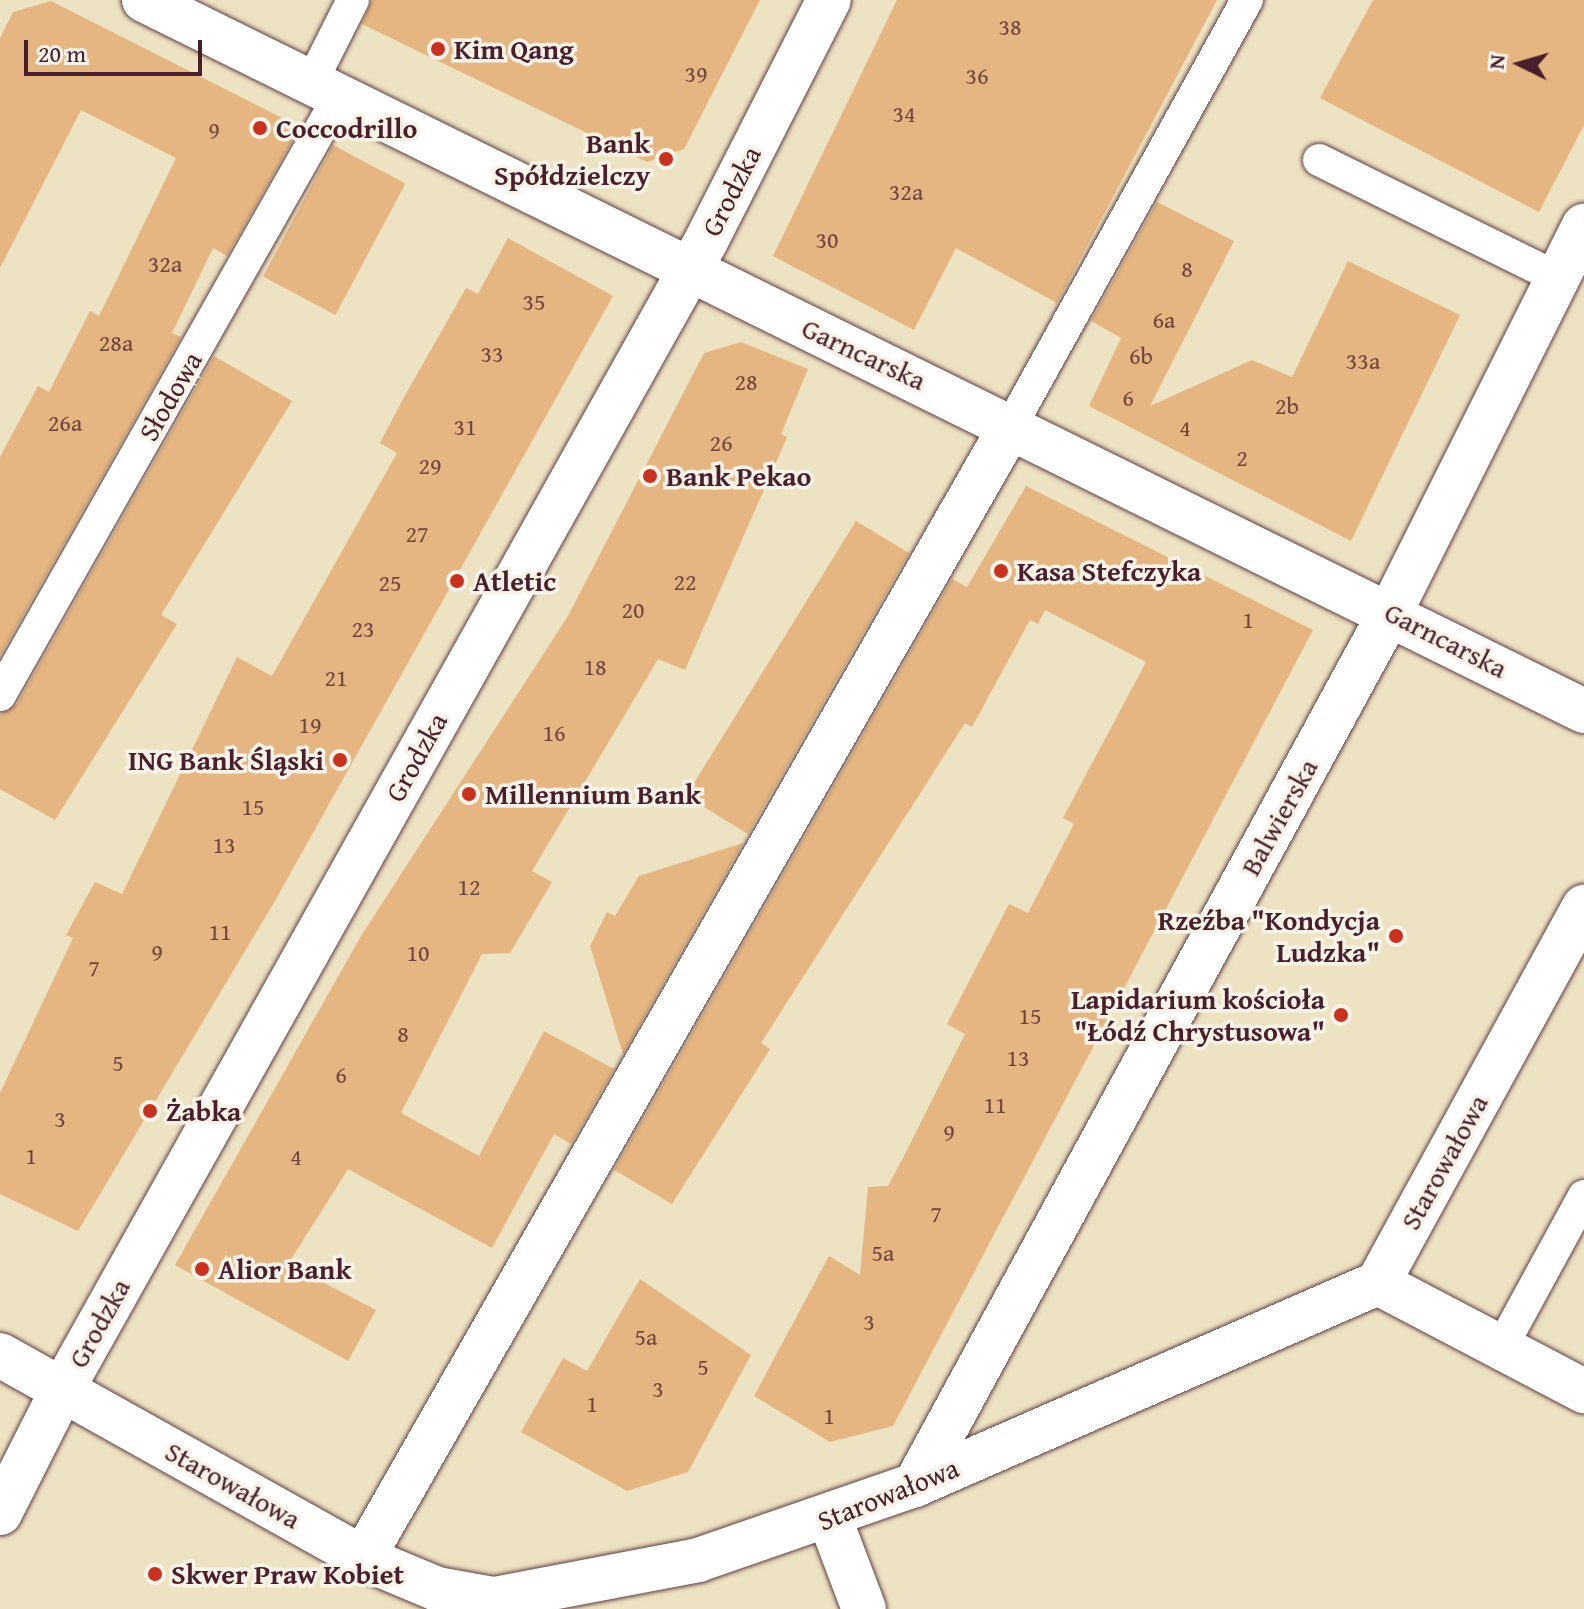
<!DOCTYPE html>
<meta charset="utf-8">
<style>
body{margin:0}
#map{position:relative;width:1584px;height:1609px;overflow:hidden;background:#ede2c2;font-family:"Gentium Book Plus",serif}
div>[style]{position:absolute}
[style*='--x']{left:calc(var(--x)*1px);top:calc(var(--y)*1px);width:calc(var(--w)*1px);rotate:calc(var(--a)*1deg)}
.building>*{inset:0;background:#e5b681;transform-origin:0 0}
.roads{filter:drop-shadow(0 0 2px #623c42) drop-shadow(0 0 2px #623c42)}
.service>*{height:32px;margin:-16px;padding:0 16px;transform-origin:16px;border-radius:16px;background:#fff}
.pedestrian>*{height:44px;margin:-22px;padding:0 22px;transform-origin:22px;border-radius:22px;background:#fff}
.minor>*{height:44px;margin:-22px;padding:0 22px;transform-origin:22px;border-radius:22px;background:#fff}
.dots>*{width:22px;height:22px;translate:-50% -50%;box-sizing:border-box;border:4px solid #f7f3e8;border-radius:50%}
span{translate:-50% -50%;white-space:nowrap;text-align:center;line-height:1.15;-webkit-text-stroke:7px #f7f3e8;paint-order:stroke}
.number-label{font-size:24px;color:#714540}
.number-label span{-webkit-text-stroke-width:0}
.poi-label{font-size:28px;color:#4a1f2b;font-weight:700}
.left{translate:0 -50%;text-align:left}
.right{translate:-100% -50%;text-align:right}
.street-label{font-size:28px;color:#4a1f2b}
.north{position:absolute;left:1480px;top:24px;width:80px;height:80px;-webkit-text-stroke:6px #f7f3e8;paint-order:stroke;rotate:275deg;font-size:22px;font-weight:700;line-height:32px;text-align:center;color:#4a1f2b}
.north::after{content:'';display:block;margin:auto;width:28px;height:36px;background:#4a1f2b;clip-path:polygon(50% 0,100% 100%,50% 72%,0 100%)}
.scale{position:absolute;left:24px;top:40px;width:178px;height:36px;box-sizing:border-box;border:4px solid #4a1f2b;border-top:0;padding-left:10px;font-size:24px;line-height:28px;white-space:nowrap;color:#4a1f2b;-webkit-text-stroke:6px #f7f3e8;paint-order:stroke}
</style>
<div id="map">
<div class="building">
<i style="clip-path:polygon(372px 0,760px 0,684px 149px,647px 162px,362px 24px)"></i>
<i style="clip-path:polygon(897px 0,1217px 0,1057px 303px,956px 248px,914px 330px,773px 256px)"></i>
<i style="clip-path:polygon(1373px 0,1584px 0,1584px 125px,1539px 212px,1320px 98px)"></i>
<i style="clip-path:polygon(51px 1px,300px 127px,227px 256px,213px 248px,172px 333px,181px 337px,0 656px,0 457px,38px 386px,49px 392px,90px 311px,99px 316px,176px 158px,81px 110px,0 268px,0 38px,13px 12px)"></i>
<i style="left:333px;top:145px;width:82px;height:149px;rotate:28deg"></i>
<i style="clip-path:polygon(1157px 202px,1234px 241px,1150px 406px,1252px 360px,1292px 377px,1348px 261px,1460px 315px,1351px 541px,1089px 406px,1121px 338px,1091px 321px)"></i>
<i style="clip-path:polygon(508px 238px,613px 296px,276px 899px,78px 1231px,0 1194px,0 1093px,73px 938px,66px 935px,95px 882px,122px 894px,237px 657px,272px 676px,397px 453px,380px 443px,403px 399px,466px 288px,478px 294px)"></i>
<i style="clip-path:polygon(741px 342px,808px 369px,781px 434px,787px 437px,685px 670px,658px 659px,532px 871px,552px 882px,510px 953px,482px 954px,401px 1113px,479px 1156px,544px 1031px,614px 1069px,571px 1144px,554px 1134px,492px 1248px,348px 1169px,288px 1264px,376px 1310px,348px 1361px,175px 1265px,361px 936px,568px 616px,704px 353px)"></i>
<i style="clip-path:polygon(214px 356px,292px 401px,161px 615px,177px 624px,55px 820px,0 789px,0 714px,17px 704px)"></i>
<i style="clip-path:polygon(1026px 486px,1313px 630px,893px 1426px,830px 1442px,754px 1396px,829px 1256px,860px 1275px,868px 1187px,888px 1186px,902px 1160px,965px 1034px,947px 1024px,1009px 904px,1028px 913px,1074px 824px,1063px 818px,1146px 662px,1045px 610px,1038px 624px,1030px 620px,972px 727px,965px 723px,761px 1043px,770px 1049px,672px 1204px,614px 1170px,952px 579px,967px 587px)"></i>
<i style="clip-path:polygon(856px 521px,909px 553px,748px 834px,686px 796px)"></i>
<i style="clip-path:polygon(743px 843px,623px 1054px,590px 946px,607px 912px,615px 916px,639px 876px)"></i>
<i style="clip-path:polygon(640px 1279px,751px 1355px,688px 1472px,627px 1491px,521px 1432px,563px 1358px,587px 1371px)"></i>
</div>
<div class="roads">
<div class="service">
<i style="--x:311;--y:83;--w:93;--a:-63.2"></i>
<i style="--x:1319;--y:160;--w:267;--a:26.3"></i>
<i style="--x:1012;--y:424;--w:485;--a:-61"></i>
<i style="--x:0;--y:695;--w:686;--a:-60.48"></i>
<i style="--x:1501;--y:1348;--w:173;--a:-61.4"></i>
</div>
<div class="pedestrian">
<i style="--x:62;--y:1390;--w:1319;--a:-60.73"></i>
<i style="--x:707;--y:239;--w:268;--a:-63"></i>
</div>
<div class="minor">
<i style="--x:144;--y:0;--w:1606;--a:26.28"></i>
<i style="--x:1378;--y:1283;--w:233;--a:27.7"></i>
<i style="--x:0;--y:1355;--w:416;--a:29.2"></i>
<i style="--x:363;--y:1558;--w:80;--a:22.7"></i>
<i style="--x:437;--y:1589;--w:58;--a:10"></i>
<i style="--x:494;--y:1599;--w:208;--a:-10.8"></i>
<i style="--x:698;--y:1560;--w:230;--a:-19.1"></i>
<i style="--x:915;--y:1485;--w:505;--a:-23.57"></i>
<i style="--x:1378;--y:1283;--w:429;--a:-61.3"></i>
<i style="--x:915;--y:1485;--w:995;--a:-61.43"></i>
<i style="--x:1391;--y:611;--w:431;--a:-63.4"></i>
<i style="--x:0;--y:1513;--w:138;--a:-63.2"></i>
<i style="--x:830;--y:1519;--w:96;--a:69.3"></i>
<i style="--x:363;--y:1558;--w:1307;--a:-60.22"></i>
</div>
</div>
<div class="dots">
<i style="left:438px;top:49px;background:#c8321e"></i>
<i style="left:260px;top:128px;background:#c8321e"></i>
<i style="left:666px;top:159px;background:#c8321e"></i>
<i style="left:650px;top:476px;background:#c8321e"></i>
<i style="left:1001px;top:571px;background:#c8321e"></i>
<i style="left:457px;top:581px;background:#c8321e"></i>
<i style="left:340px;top:760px;background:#c8321e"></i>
<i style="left:469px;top:794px;background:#c8321e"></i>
<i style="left:1396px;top:936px;background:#c8321e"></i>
<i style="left:1341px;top:1015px;background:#c8321e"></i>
<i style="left:150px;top:1111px;background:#c8321e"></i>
<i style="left:202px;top:1269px;background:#c8321e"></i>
<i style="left:155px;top:1574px;background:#c8321e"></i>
</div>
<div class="number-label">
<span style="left:1010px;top:27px">38</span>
<span style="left:696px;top:74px">39</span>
<span style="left:977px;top:76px">36</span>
<span style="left:904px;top:114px">34</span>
<span style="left:214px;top:130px">9</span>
<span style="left:906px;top:192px">32a</span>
<span style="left:827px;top:240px">30</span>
<span style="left:165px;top:264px">32a</span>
<span style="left:1187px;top:269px">8</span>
<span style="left:534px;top:302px">35</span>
<span style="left:1164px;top:320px">6a</span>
<span style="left:116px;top:343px">28a</span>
<span style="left:492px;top:354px">33</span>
<span style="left:1141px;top:356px">6b</span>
<span style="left:1363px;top:361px">33a</span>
<span style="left:746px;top:382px">28</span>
<span style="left:1128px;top:398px">6</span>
<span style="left:1287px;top:406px">2b</span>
<span style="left:65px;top:423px">26a</span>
<span style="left:465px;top:427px">31</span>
<span style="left:1185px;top:428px">4</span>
<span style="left:721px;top:443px">26</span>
<span style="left:1242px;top:458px">2</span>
<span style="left:430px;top:466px">29</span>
<span style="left:417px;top:534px">27</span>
<span style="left:685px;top:582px">22</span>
<span style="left:390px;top:583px">25</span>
<span style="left:633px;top:610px">20</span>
<span style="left:1248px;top:620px">1</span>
<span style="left:363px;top:629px">23</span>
<span style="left:595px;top:667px">18</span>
<span style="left:336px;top:678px">21</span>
<span style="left:310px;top:725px">19</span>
<span style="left:554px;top:733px">16</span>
<span style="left:253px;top:807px">15</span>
<span style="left:224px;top:845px">13</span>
<span style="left:469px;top:887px">12</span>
<span style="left:220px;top:932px">11</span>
<span style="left:157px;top:952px">9</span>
<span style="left:418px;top:953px">10</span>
<span style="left:94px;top:968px">7</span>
<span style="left:1030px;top:1016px">15</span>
<span style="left:403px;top:1034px">8</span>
<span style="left:1018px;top:1058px">13</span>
<span style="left:118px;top:1063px">5</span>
<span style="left:341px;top:1075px">6</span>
<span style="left:995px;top:1105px">11</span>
<span style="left:60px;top:1119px">3</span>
<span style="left:949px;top:1132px">9</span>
<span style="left:31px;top:1156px">1</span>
<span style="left:296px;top:1157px">4</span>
<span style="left:936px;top:1214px">7</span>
<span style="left:883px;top:1253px">5a</span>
<span style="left:869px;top:1322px">3</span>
<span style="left:646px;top:1337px">5a</span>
<span style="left:703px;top:1367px">5</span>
<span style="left:658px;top:1389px">3</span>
<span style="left:592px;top:1404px">1</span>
<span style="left:829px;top:1416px">1</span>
</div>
<div class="poi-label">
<span class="left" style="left:454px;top:49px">Kim Qang</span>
<span class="left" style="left:276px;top:128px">Coccodrillo</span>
<span class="right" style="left:650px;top:159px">Bank<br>Spółdzielczy</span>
<span class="left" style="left:666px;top:476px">Bank Pekao</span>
<span class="left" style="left:1017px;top:571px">Kasa Stefczyka</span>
<span class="left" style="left:473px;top:581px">Atletic</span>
<span class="right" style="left:324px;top:760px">ING Bank Śląski</span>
<span class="left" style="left:485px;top:794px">Millennium Bank</span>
<span class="right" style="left:1380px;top:936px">Rzeźba "Kondycja<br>Ludzka"</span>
<span class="right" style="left:1325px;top:1015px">Lapidarium kościoła<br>"Łódź Chrystusowa"</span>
<span class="left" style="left:166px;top:1111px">Żabka</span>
<span class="left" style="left:218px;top:1269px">Alior Bank</span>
<span class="left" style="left:171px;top:1574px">Skwer Praw Kobiet</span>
</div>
<div class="street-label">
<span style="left:731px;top:191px;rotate:-63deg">Grodzka</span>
<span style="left:864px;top:354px;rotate:25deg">Garncarska</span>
<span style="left:170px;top:396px;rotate:-60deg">Słodowa</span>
<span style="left:1446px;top:640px;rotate:27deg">Garncarska</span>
<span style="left:416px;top:757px;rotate:-61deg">Grodzka</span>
<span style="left:1279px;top:817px;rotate:-61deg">Balwierska</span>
<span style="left:1444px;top:1162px;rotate:-61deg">Starowałowa</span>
<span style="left:99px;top:1323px;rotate:-61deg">Grodzka</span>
<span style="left:233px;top:1485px;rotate:29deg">Starowałowa</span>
<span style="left:888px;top:1494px;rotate:-22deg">Starowałowa</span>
</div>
<div class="north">N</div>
<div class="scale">20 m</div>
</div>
